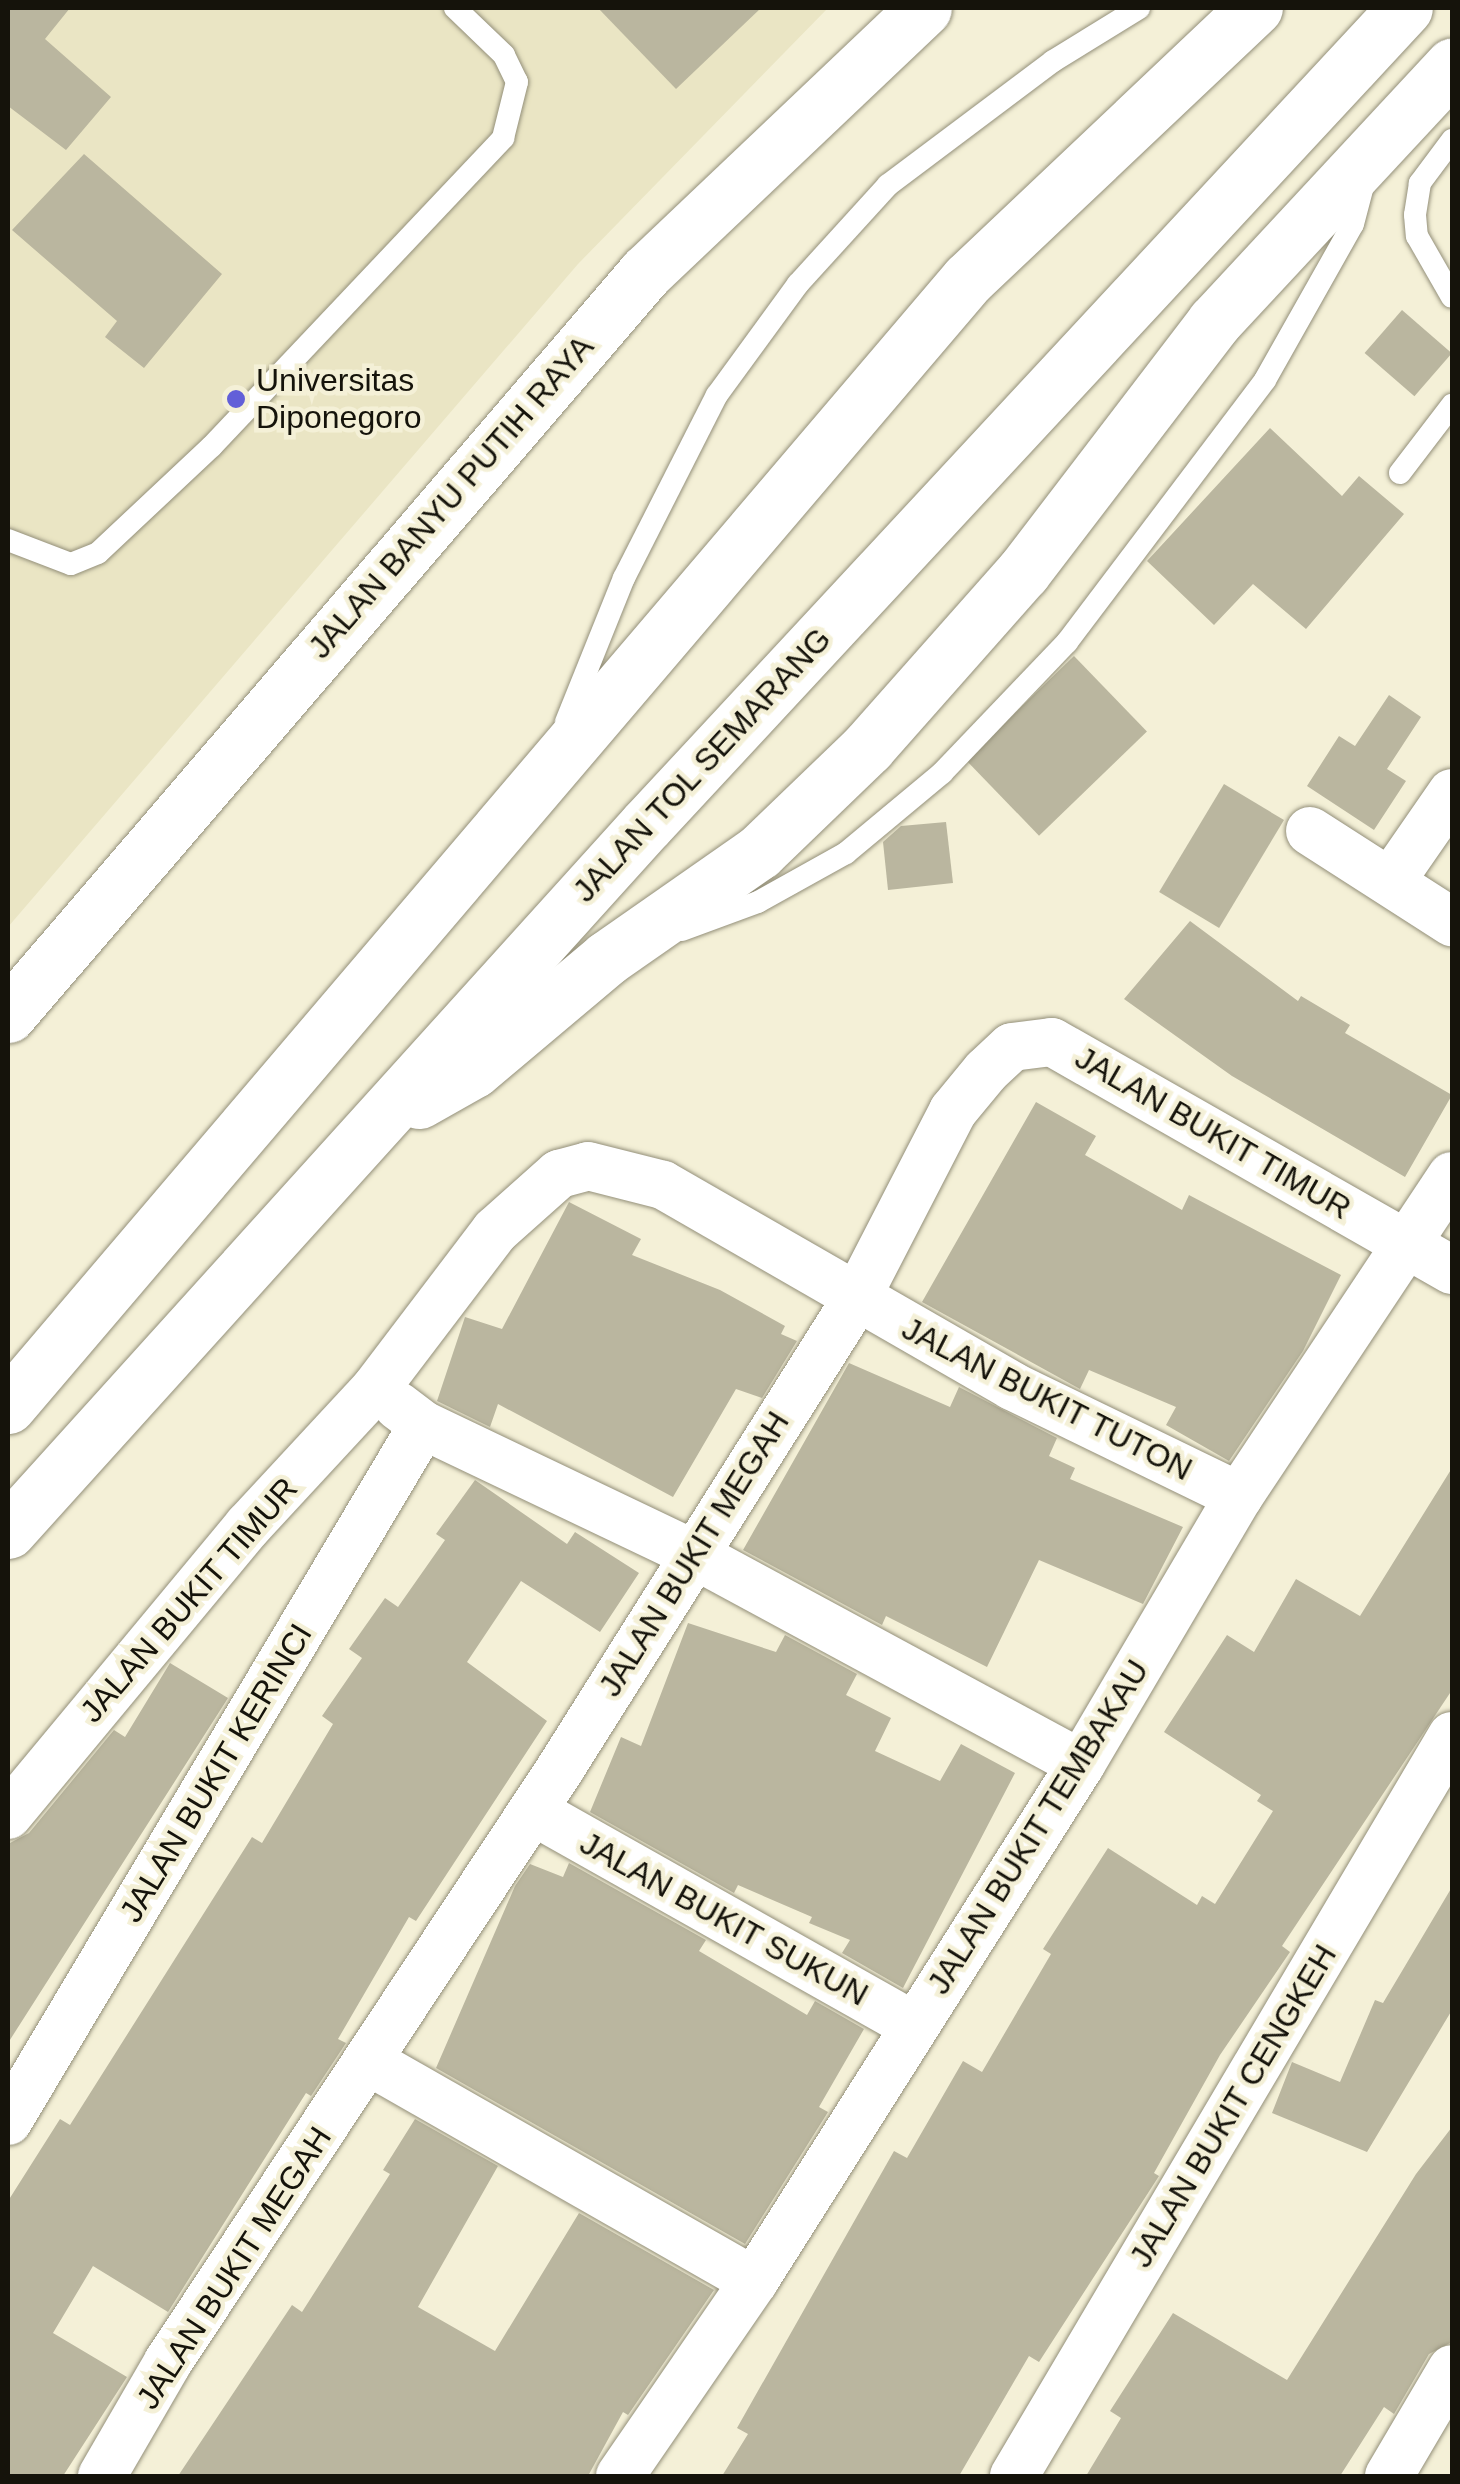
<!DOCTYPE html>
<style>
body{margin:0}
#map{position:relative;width:1460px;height:2484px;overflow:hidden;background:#f4f0d7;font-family:Helvetica,sans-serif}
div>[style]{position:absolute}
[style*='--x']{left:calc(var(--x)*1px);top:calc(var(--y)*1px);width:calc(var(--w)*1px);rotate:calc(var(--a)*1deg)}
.built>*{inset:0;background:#eae5c4}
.building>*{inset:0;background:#bab69f;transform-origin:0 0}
.roads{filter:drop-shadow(0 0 2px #938f79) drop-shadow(0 0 2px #938f79)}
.service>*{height:22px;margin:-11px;padding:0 11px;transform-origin:11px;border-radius:11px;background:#fff}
.minor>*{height:48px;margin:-24px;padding:0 24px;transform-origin:24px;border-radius:24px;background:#fff}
.tertiary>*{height:55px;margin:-27.5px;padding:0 27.5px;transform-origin:27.5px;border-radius:27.5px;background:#fff}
.motorway>*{height:55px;margin:-27.5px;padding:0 27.5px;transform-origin:27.5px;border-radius:27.5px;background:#fff}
.dots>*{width:28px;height:28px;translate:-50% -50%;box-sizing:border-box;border:5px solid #f4f0d7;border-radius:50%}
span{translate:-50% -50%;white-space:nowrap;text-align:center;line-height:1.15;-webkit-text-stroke:9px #f4f0d7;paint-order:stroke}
.poi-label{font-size:32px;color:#15130b}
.left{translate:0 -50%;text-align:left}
.street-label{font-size:32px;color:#15130b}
.frame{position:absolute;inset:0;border:10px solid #15130b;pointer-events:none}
</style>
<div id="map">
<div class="built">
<i style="clip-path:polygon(8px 8px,828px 8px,578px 264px,8px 927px)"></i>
</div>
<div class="building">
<i style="clip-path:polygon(8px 8px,70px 8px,45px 39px,111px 97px,66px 150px,8px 106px)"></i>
<i style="clip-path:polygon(598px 8px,761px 8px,676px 89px)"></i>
<i style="clip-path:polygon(84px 154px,222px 274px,144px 368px,105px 337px,117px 321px,12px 230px)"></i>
<i style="left:1402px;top:310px;width:66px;height:57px;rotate:41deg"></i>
<i style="clip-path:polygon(1270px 428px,1342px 496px,1359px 476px,1404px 514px,1306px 629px,1253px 584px,1214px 625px,1147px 561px)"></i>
<i style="left:1074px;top:656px;width:105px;height:150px;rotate:46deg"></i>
<i style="clip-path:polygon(1389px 695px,1421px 717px,1387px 769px,1406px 781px,1374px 830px,1307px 786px,1339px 736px,1355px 746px)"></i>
<i style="left:1224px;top:784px;width:70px;height:126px;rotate:31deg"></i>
<i style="clip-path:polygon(946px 822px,953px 883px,888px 890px,883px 842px,901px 826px)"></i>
<i style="clip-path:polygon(1190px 921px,1298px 1001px,1301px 996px,1350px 1025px,1345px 1033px,1452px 1095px,1405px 1177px,1232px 1076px,1124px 999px)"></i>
<i style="clip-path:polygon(1036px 1102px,1096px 1136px,1085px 1155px,1182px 1210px,1189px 1195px,1341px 1275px,1303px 1351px,1229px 1461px,1166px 1425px,1176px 1407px,1089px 1370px,1080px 1389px,922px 1302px)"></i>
<i style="clip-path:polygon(569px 1202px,641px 1239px,632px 1255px,720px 1290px,785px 1326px,781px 1334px,797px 1341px,762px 1398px,736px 1389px,673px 1497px,498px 1404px,490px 1427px,437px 1401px,465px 1317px,502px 1329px)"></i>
<i style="clip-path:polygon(849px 1363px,950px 1407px,959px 1387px,1057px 1438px,1049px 1456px,1075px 1468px,1070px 1479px,1183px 1527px,1143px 1604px,1039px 1560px,987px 1667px,886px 1616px,882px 1625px,743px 1550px)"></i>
<i style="clip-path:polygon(1452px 1468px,1452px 1690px,1282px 1946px,1290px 1952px,1220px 2055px,1154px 2173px,1159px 2176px,1039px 2362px,1029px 2356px,959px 2476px,722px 2476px,748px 2434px,737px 2428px,894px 2151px,907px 2158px,963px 2061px,982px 2072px,1051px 1954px,1043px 1949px,1108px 1848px,1197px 1905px,1202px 1896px,1215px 1904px,1273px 1811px,1257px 1801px,1261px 1795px,1164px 1732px,1227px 1635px,1254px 1652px,1296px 1579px,1360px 1616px)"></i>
<i style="clip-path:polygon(475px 1480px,567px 1544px,575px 1532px,639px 1573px,600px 1632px,521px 1581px,467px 1662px,547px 1721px,416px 1921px,409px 1917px,338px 2039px,346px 2043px,311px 2096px,306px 2093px,168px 2312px,93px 2266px,53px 2333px,127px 2377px,63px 2476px,8px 2476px,8px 2201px,60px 2119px,70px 2125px,252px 1837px,262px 1843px,333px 1724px,322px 1716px,362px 1658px,349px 1649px,385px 1598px,398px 1607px,445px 1540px,436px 1534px)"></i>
<i style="clip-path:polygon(688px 1623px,776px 1652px,785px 1635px,857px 1674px,846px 1695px,891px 1718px,875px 1751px,940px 1781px,961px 1744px,1015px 1773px,903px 1988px,842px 1953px,850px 1940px,809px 1923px,812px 1917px,738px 1885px,734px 1893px,590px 1812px,621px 1737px,641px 1746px)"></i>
<i style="clip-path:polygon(170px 1663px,228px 1698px,8px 2043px,8px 1844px,29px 1833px,114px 1730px,125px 1737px)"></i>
<i style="clip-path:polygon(569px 1863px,706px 1940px,699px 1951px,807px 2015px,815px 2001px,864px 2029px,819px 2107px,828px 2112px,745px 2244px,436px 2068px,515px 1886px,530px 1864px,563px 1877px)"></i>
<i style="clip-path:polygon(1452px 1887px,1452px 2010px,1367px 2152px,1272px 2113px,1292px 2062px,1340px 2082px,1375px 2000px,1383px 2003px)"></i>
<i style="clip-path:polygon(415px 2119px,498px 2166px,418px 2307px,495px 2351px,579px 2213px,714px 2290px,628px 2415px,623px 2412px,588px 2476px,178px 2476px,292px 2305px,302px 2312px,390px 2174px,383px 2170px)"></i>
<i style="clip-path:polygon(1452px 2127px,1452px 2342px,1429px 2354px,1394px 2414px,1384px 2407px,1340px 2476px,1086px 2476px,1121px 2418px,1110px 2411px,1173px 2313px,1287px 2380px,1416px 2174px)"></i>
</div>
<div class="roads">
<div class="service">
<i style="--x:1452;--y:140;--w:54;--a:126.7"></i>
<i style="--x:1420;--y:183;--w:32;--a:99"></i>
<i style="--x:1415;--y:215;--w:21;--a:85"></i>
<i style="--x:1417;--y:236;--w:70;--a:60.2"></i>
<i style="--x:1400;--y:473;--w:86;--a:-52.6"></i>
<i style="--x:8;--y:540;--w:67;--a:20.9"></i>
<i style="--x:71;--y:564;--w:29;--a:-22"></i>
<i style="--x:98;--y:553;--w:156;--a:-43.2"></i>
<i style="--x:212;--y:446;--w:424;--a:-46.6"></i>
<i style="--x:503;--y:138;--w:58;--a:-76"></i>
<i style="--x:517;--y:82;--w:30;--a:-116"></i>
<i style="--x:504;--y:55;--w:68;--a:-136.2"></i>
<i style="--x:566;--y:722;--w:155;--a:-68.1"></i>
<i style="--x:624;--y:578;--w:205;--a:-63.1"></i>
<i style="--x:717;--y:395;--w:137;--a:-53.9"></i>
<i style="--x:798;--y:284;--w:134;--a:-47.7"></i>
<i style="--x:888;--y:185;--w:206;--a:-36.9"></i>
<i style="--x:1053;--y:61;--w:101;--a:-31.6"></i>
<i style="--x:682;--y:930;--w:81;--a:-20.2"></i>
<i style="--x:758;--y:902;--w:101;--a:-29.1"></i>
<i style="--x:846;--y:853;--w:125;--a:-39.8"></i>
<i style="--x:942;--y:773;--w:181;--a:-46.3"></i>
<i style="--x:1067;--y:642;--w:328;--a:-52.9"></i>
<i style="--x:1265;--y:380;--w:179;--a:-60.6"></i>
<i style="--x:1353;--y:224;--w:43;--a:-75.3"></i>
</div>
<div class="minor">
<i style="--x:1310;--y:831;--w:169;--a:32.7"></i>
<i style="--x:1391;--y:881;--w:107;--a:-55.3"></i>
<i style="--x:398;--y:1406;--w:31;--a:37"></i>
<i style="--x:423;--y:1425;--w:297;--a:25.5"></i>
<i style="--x:691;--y:1553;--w:443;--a:28.4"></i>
<i style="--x:533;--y:1811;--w:438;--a:29.4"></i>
<i style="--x:8;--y:1815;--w:376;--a:-50.3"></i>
<i style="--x:248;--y:1526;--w:187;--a:-47.2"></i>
<i style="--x:375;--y:1389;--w:198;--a:-52.8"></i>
<i style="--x:495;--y:1231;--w:86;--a:-41.7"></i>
<i style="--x:559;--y:1174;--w:30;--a:-15"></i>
<i style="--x:588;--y:1166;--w:77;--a:14.2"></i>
<i style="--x:663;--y:1185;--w:403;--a:29.9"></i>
<i style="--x:1012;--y:1386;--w:252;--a:25.9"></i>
<i style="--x:370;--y:2062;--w:442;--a:29.7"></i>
<i style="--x:8;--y:2121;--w:810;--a:-59.19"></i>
<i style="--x:102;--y:2476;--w:132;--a:-59.9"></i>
<i style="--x:168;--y:2362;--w:711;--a:-56.53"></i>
<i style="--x:560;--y:1769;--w:553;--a:-57.78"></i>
<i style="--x:855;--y:1301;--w:214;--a:-62.7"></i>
<i style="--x:953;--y:1111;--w:52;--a:-50.5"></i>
<i style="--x:986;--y:1071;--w:35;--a:-43"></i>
<i style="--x:1012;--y:1047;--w:40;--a:-7.1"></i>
<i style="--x:1052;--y:1042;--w:460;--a:29.7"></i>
<i style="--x:620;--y:2476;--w:237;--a:-55.5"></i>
<i style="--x:754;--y:2281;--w:612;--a:-57.69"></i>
<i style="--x:1081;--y:1764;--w:311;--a:-59.5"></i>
<i style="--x:1239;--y:1496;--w:384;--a:-56.4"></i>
<i style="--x:1014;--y:2476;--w:860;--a:-59.38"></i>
<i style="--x:1389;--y:2476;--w:124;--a:-59.5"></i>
</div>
<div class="tertiary">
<i style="--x:8;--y:1015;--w:979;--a:-49.35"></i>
<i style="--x:646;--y:272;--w:383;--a:-43.5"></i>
</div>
<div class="motorway">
<i style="--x:419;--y:1101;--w:63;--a:-29.4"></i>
<i style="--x:474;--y:1070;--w:174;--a:-40.1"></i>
<i style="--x:607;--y:958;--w:185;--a:-34.9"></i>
<i style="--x:759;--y:852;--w:151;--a:-43.9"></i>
<i style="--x:868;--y:747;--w:234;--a:-48.5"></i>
<i style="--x:1023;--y:572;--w:315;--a:-52.6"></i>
<i style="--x:1214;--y:322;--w:350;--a:-47.1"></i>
<i style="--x:8;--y:1406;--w:1480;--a:-49.58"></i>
<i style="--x:968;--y:279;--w:395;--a:-43.4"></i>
<i style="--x:8;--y:1531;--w:952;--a:-47.9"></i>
<i style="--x:646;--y:825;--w:1115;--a:-47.11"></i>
</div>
</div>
<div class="dots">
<i style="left:236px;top:399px;background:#625fd8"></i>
</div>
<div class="poi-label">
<span class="left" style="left:256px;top:399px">Universitas<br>Diponegoro</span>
</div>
<div class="street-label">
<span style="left:451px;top:497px;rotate:-49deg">JALAN BANYU PUTIH RAYA</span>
<span style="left:702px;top:765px;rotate:-47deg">JALAN TOL SEMARANG</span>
<span style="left:1213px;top:1133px;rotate:30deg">JALAN BUKIT TIMUR</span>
<span style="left:1047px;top:1399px;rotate:27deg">JALAN BUKIT TUTON</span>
<span style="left:694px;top:1554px;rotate:-58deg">JALAN BUKIT MEGAH</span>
<span style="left:189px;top:1600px;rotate:-49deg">JALAN BUKIT TIMUR</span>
<span style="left:216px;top:1773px;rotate:-59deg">JALAN BUKIT KERINCI</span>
<span style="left:1038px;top:1827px;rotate:-58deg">JALAN BUKIT TEMBAKAU</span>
<span style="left:724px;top:1919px;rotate:29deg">JALAN BUKIT SUKUN</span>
<span style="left:1233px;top:2106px;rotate:-59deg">JALAN BUKIT CENGKEH</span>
<span style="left:234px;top:2268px;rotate:-57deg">JALAN BUKIT MEGAH</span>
</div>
<div class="frame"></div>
</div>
